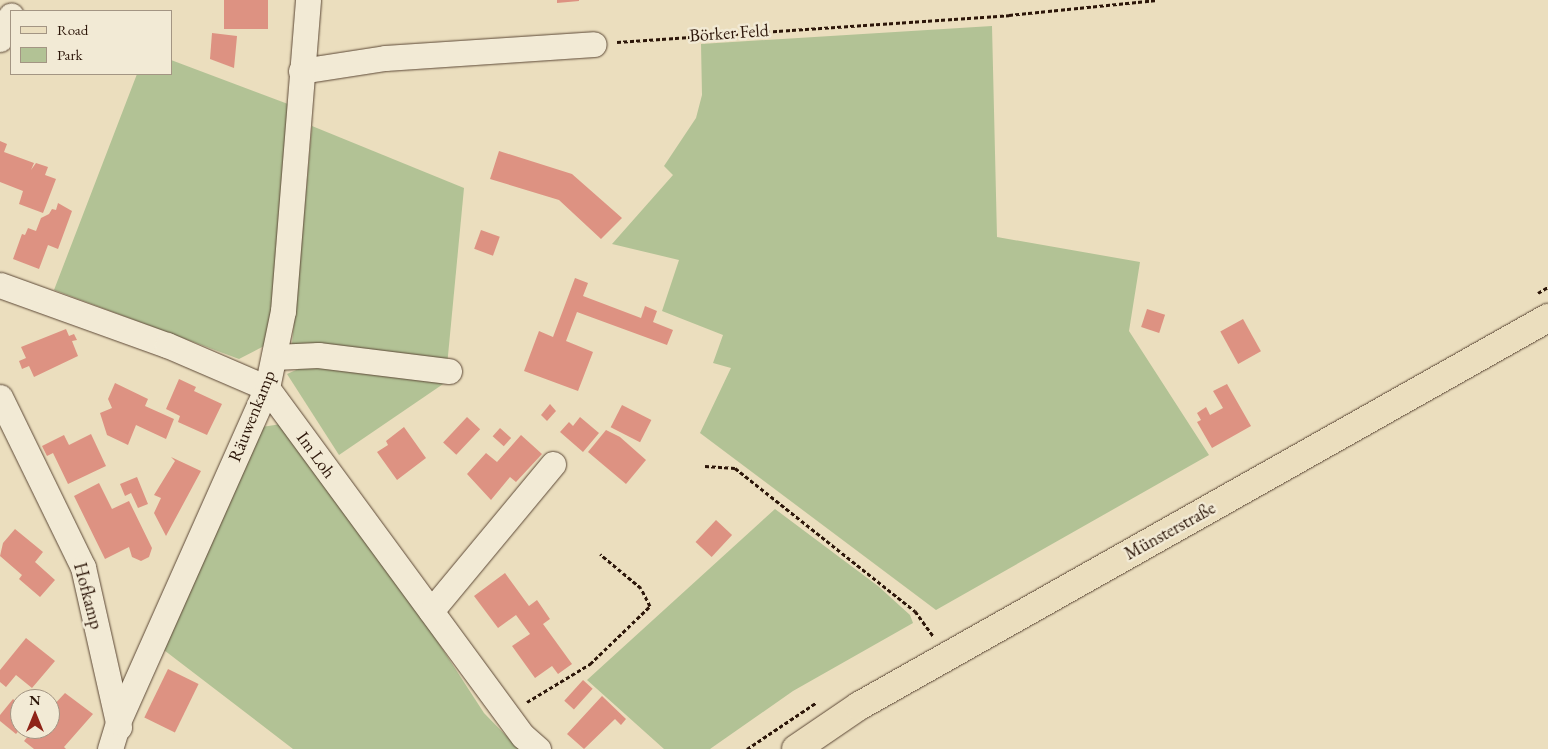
<!DOCTYPE html>
<meta charset="utf-8">
<style>
body{margin:0}
#map{position:relative;width:1548px;height:749px;overflow:hidden;background:#ebdebe;font-family:"EB Garamond",serif}
div>[style]{position:absolute}
[style*='--x']{left:calc(var(--x)*1px);top:calc(var(--y)*1px);width:calc(var(--w)*1px);rotate:calc(var(--a)*1deg)}
.green>*{inset:0;background:#b2c295}
.building>*{inset:0;background:#dd9282;transform-origin:0 0}
.path>*{height:3px;margin-top:-1.5px;transform-origin:0;background:repeating-linear-gradient(90deg,#2c1609 0 4px,transparent 0 6.5px)}
.roads{filter:drop-shadow(0 0 1px #5c4836) drop-shadow(0 0 1px #5c4836)}
.minor>*{height:25px;margin:-12.5px;padding:0 12.5px;transform-origin:12.5px;border-radius:12.5px;background:#f2ead5}
.major>*{height:28px;margin:-14px;padding:0 14px;transform-origin:14px;border-radius:14px;background:#ebdebe}
span{translate:-50% -50%;white-space:nowrap;text-align:center;line-height:1.15;-webkit-text-stroke:5px #f2ead5;paint-order:stroke}
.street-label{font-size:18px;color:#2c1609}
.legend{position:absolute;left:10px;top:10px;width:162px;height:65px;box-sizing:border-box;background:#f2ead5;border:1px solid #a39583;margin:0;padding:6px 9px;list-style:none;font-size:15px;color:#2c1609}
.legend li{display:flex;align-items:center;gap:10px;height:25px}
.legend b{width:25px;border:1px solid #a39583}
.north{position:absolute;left:10px;top:689px;width:50px;height:50px;box-sizing:border-box;background:#f2ead5;border:1px solid #a39583;border-radius:50%;rotate:0deg;font-size:14px;font-weight:700;line-height:20px;text-align:center;color:#2c1609}
.north::after{content:'';display:block;margin:auto;width:18px;height:22px;background:#8f2418;clip-path:polygon(50% 0,100% 100%,50% 72%,0 100%)}
</style>
<div id="map">
<div class="green">
<i style="clip-path:polygon(992px 26px,997px 237px,1140px 262px,1129px 331px,1209px 455px,936px 610px,700px 433px,731px 368px,713px 363px,723px 335px,662px 311px,679px 260px,612px 244px,673px 175px,664px 166px,696px 118px,702px 95px,701px 44px)"></i>
<i style="clip-path:polygon(171px 60px,288px 104px,272px 321px,264px 346px,239px 359px,54px 290px,137px 74px,171px 74px)"></i>
<i style="clip-path:polygon(312px 126px,464px 188px,447px 366px,292px 344px)"></i>
<i style="clip-path:polygon(312px 363px,449px 380px,339px 455px,287px 374px)"></i>
<i style="clip-path:polygon(281px 424px,423px 619px,484px 713px,519px 749px,293px 749px,160px 647px,262px 427px)"></i>
<i style="clip-path:polygon(775px 509px,878px 586px,910px 615px,913px 623px,793px 691px,710px 749px,664px 749px,587px 680px)"></i>
</div>
<div class="building">
<i style="left:224px;top:0;width:44px;height:29px"></i>
<i style="clip-path:polygon(557px 0,579px 0,579px 1px,557px 3px)"></i>
<i style="clip-path:polygon(212px 33px,237px 36px,234px 68px,210px 59px)"></i>
<i style="clip-path:polygon(0 141px,7px 144px,4px 152px,34px 163px,31px 170px,36px 163px,48px 167px,45px 175px,56px 179px,43px 213px,19px 204px,23px 191px,0 182px)"></i>
<i style="clip-path:polygon(499px 151px,572px 174px,622px 218px,601px 239px,559px 200px,490px 179px)"></i>
<i style="clip-path:polygon(58px 203px,72px 211px,58px 249px,48px 245px,39px 269px,13px 259px,22px 234px,25px 235px,28px 228px,36px 231px,41px 218px,49px 214px,52px 209px,56px 210px)"></i>
<i style="left:481px;top:230px;width:20px;height:20px;rotate:20deg"></i>
<i style="clip-path:polygon(575px 278px,588px 283px,583px 296px,641px 318px,645px 306px,657px 311px,653px 322px,673px 330px,667px 345px,577px 312px,566px 341px,593px 352px,578px 391px,524px 371px,539px 331px,553px 337px)"></i>
<i style="left:1147px;top:309px;width:19px;height:19px;rotate:18deg"></i>
<i style="left:1243px;top:319px;width:37px;height:26px;rotate:61deg"></i>
<i style="clip-path:polygon(66px 329px,69px 336px,74px 334px,77px 340px,72px 341px,78px 356px,34px 377px,29px 366px,22px 369px,19px 361px,26px 358px,21px 347px)"></i>
<i style="clip-path:polygon(179px 379px,196px 387px,194px 391px,222px 404px,207px 435px,178px 422px,180px 416px,166px 409px)"></i>
<i style="clip-path:polygon(115px 383px,148px 399px,145px 406px,174px 419px,166px 439px,136px 425px,128px 445px,107px 435px,100px 413px,112px 408px,108px 399px)"></i>
<i style="clip-path:polygon(1227px 384px,1251px 426px,1212px 448px,1197px 422px,1201px 420px,1197px 413px,1206px 407px,1210px 415px,1223px 408px,1213px 391px)"></i>
<i style="clip-path:polygon(550px 404px,556px 411px,547px 421px,541px 415px)"></i>
<i style="left:622px;top:405px;width:33px;height:25px;rotate:27deg"></i>
<i style="left:467px;top:417px;width:18px;height:35px;rotate:43deg"></i>
<i style="clip-path:polygon(580px 417px,599px 433px,583px 452px,560px 432px,569px 422px,573px 426px)"></i>
<i style="clip-path:polygon(404px 427px,426px 458px,397px 480px,377px 452px,388px 445px,386px 441px)"></i>
<i style="left:500px;top:428px;width:15px;height:11px;rotate:42deg"></i>
<i style="clip-path:polygon(606px 430px,620px 437px,646px 460px,626px 484px,588px 452px)"></i>
<i style="clip-path:polygon(91px 434px,106px 466px,68px 484px,53px 453px,47px 456px,42px 446px,64px 435px,69px 445px)"></i>
<i style="clip-path:polygon(521px 435px,542px 454px,516px 482px,510px 477px,491px 500px,467px 474px,486px 453px,497px 462px)"></i>
<i style="clip-path:polygon(171px 457px,201px 471px,166px 536px,154px 513px,161px 498px,154px 495px,175px 461px)"></i>
<i style="clip-path:polygon(137px 477px,148px 504px,138px 508px,131px 493px,125px 496px,120px 484px)"></i>
<i style="clip-path:polygon(99px 483px,112px 509px,129px 501px,152px 548px,149px 557px,141px 561px,132px 557px,129px 547px,105px 559px,74px 496px)"></i>
<i style="left:716px;top:520px;width:22px;height:30px;rotate:43deg"></i>
<i style="clip-path:polygon(15px 529px,43px 552px,35px 562px,55px 580px,40px 597px,19px 579px,22px 575px,0 556px,3px 543px)"></i>
<i style="clip-path:polygon(505px 573px,529px 606px,537px 600px,550px 619px,543px 624px,572px 664px,558px 674px,552px 666px,535px 678px,512px 646px,530px 634px,516px 615px,498px 628px,474px 596px)"></i>
<i style="clip-path:polygon(26px 638px,55px 661px,32px 688px,16px 675px,6px 687px,0 682px,0 670px)"></i>
<i style="left:168px;top:669px;width:34px;height:54px;rotate:26deg"></i>
<i style="left:583px;top:680px;width:13px;height:28px;rotate:42deg"></i>
<i style="clip-path:polygon(65px 693px,93px 714px,64px 747px,66px 749px,34px 749px,24px 741px,34px 729px,50px 729px,50px 709px)"></i>
<i style="clip-path:polygon(602px 696px,626px 719px,621px 725px,615px 719px,584px 749px,567px 734px)"></i>
<i style="clip-path:polygon(13px 699px,20px 705px,20px 729px,16px 734px,0 721px,0 715px)"></i>
</div>
<div class="path">
<i style="--x:617;--y:42;--w:393;--a:-3.9"></i>
<i style="--x:1009;--y:15;--w:149;--a:-5.8"></i>
<i style="--x:1538;--y:293;--w:12;--a:-31"></i>
<i style="--x:705;--y:466;--w:30;--a:4"></i>
<i style="--x:735;--y:468;--w:230;--a:38.5"></i>
<i style="--x:915;--y:611;--w:31;--a:54"></i>
<i style="--x:527;--y:702;--w:74;--a:-31.1"></i>
<i style="--x:590;--y:664;--w:83;--a:-44"></i>
<i style="--x:650;--y:606;--w:20;--a:-117"></i>
<i style="--x:641;--y:588;--w:53;--a:-140.3"></i>
<i style="--x:747;--y:749;--w:84;--a:-33.9"></i>
</div>
<div class="roads">
<div class="minor">
<i style="--x:0;--y:39;--w:26;--a:-65"></i>
<i style="--x:301;--y:71;--w:85;--a:-8.8"></i>
<i style="--x:385;--y:58;--w:209;--a:-3.8"></i>
<i style="--x:0;--y:285;--w:177;--a:19.8"></i>
<i style="--x:167;--y:345;--w:109;--a:23.3"></i>
<i style="--x:267;--y:388;--w:432;--a:53.7"></i>
<i style="--x:523;--y:736;--w:20;--a:41"></i>
<i style="--x:274;--y:357;--w:44;--a:-2.6"></i>
<i style="--x:318;--y:355;--w:132;--a:7"></i>
<i style="--x:0;--y:397;--w:189;--a:64"></i>
<i style="--x:83;--y:567;--w:164;--a:77.3"></i>
<i style="--x:431;--y:611;--w:191;--a:-50.3"></i>
<i style="--x:110;--y:749;--w:28;--a:-73"></i>
<i style="--x:118;--y:722;--w:366;--a:-66"></i>
<i style="--x:267;--y:388;--w:79;--a:-78.3"></i>
<i style="--x:283;--y:311;--w:312;--a:-85.4"></i>
</div>
<div class="major">
<i style="--x:796;--y:749;--w:76;--a:-34.3"></i>
<i style="--x:859;--y:706;--w:791;--a:-29.39"></i>
</div>
</div>
<div class="street-label">
<span style="left:729px;top:33px;rotate:-4deg">Börker Feld</span>
<span style="left:252px;top:416px;rotate:-68deg">Räuwenkamp</span>
<span style="left:316px;top:455px;rotate:54deg">Im Loh</span>
<span style="left:1170px;top:531px;rotate:-29deg">Münsterstraße</span>
<span style="left:88px;top:596px;rotate:75deg">Hofkamp</span>
</div>
<ul class="legend">
<li><b style="height:6px;background:#ebdebe"></b>Road</li>
<li><b style="height:14px;background:#b2c295"></b>Park</li>
</ul>
<div class="north">N</div>
</div>
